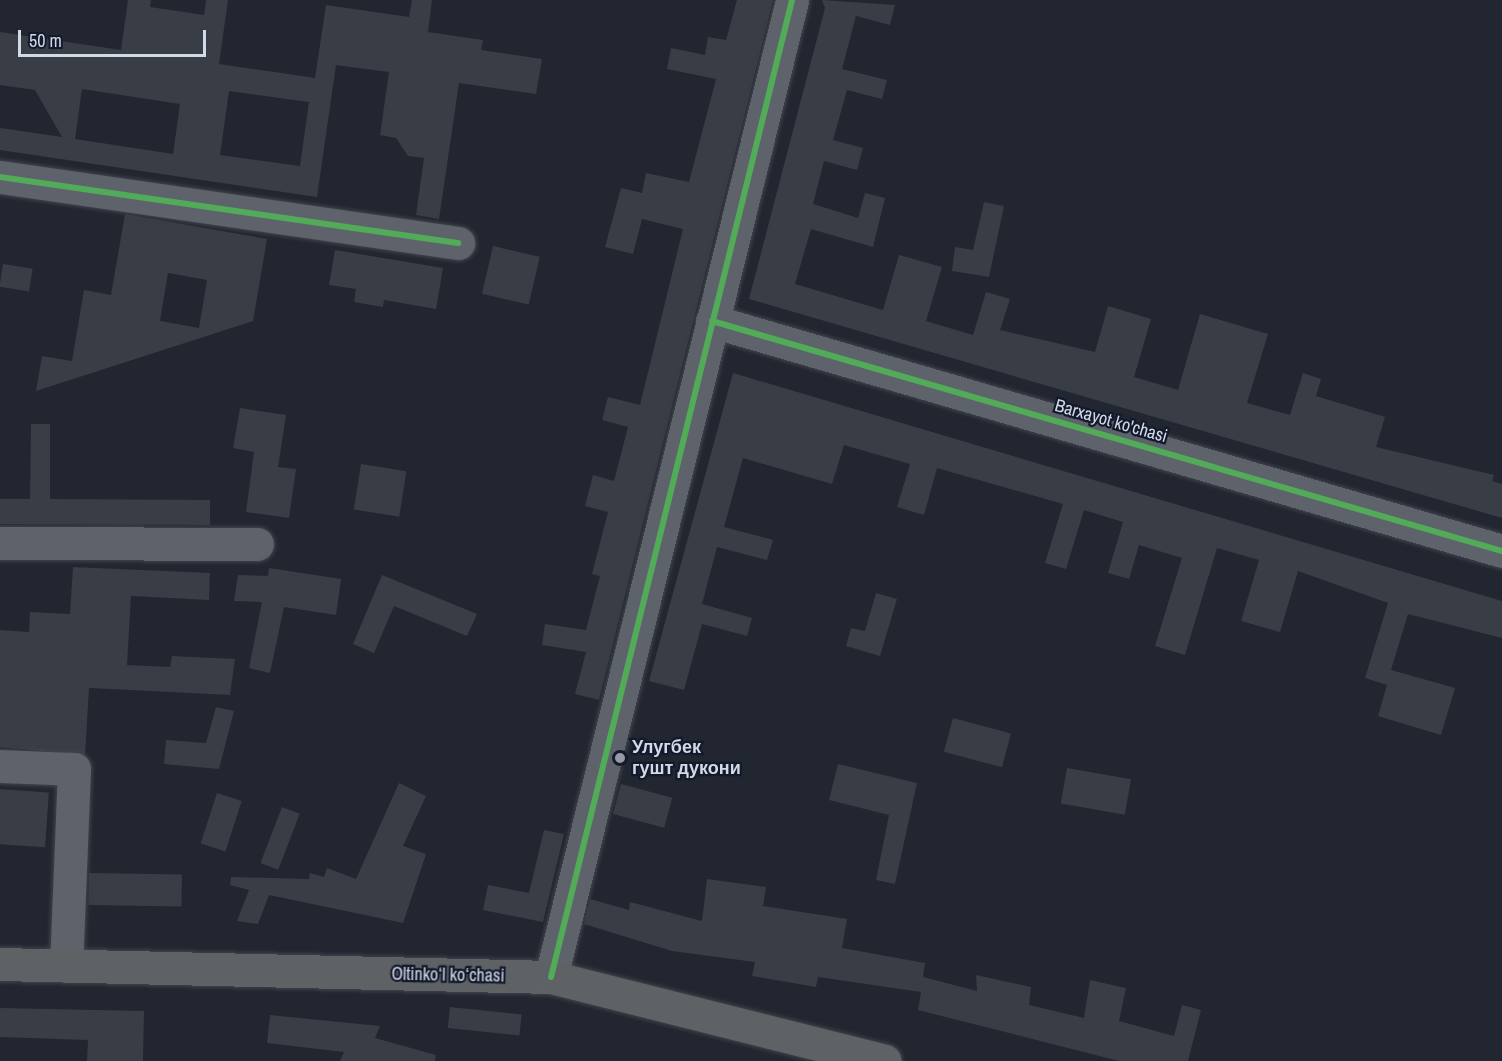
<!DOCTYPE html>
<meta charset="utf-8">
<style>
body{margin:0}
#map{position:relative;width:1502px;height:1061px;overflow:hidden;background:#222630;font-family:"Archivo Narrow",sans-serif}
div>[style]{position:absolute}
[style*='--x']{left:calc(var(--x)*1px);top:calc(var(--y)*1px);width:calc(var(--w)*1px);rotate:calc(var(--a)*1deg)}
.building>*{inset:0;background:#393d46;transform-origin:0 0}
.roads{filter:drop-shadow(0 0 2px #40444d) drop-shadow(0 0 2px #40444d)}
.minor>*{height:33px;margin:-16.5px;padding:0 16.5px;transform-origin:16.5px;border-radius:16.5px;background:#5e626a}
.major>*{height:33px;margin:-16.5px;padding:0 16.5px;transform-origin:16.5px;border-radius:16.5px;background:#5e6264}
.cycleway>*{height:6px;margin:-3px;padding:0 3px;transform-origin:3px;border-radius:3px;background:#51ab58}
.dots>*{width:16px;height:16px;translate:-50% -50%;box-sizing:border-box;border:3px solid #131a2c;border-radius:50%}
span{translate:-50% -50%;white-space:nowrap;text-align:center;line-height:1.15;-webkit-text-stroke:4.5px #131a2c;paint-order:stroke}
.street-label{font-size:18px;color:#d3d9e6}
.poi-label{font-size:18px;color:#d3d9e6;font-weight:700}
.left{translate:0 -50%;text-align:left}
.scale{position:absolute;left:18px;top:30px;width:188px;height:27px;box-sizing:border-box;border:3px solid #d3d9e6;border-top:0;padding-left:8px;font-size:18px;line-height:21px;white-space:nowrap;color:#d3d9e6;-webkit-text-stroke:4px #131a2c;paint-order:stroke}
</style>
<div id="map">
<div class="building">
<i style="clip-path:polygon(evenodd,128px 0,151px 0,150px 7px,204px 15px,206px 0,228px 0,219px 64px,315px 78px,326px 5px,409px 17px,412px 0,432px 0,428px 32px,483px 40px,481px 50px,542px 59px,536px 94px,459px 83px,439px 219px,416px 215px,424px 158px,408px 156px,396px 138px,380px 135px,389px 72px,336px 65px,317px 197px,0 150px,0 128px,62px 137px,35px 90px,0 85px,0 32px,121px 50px,128px 0,82px 89px,180px 104px,173px 154px,75px 139px,82px 89px,128px 0,229px 91px,309px 102px,300px 166px,220px 155px,229px 91px)"></i>
<i style="clip-path:polygon(737px 0,773px 0,599px 700px,575px 694px,586px 652px,542px 645px,545px 624px,586px 630px,600px 576px,592px 574px,608px 512px,585px 506px,593px 475px,614px 481px,628px 427px,602px 420px,608px 397px,640px 405px,683px 229px,642px 219px,633px 254px,605px 247px,621px 188px,642px 193px,646px 173px,689px 182px,716px 79px,667px 69px,671px 48px,705px 55px,708px 37px,726px 40px)"></i>
<i style="clip-path:polygon(822px 0,895px 5px,890px 25px,856px 16px,842px 69px,887px 80px,882px 99px,847px 90px,833px 140px,863px 148px,857px 170px,824px 161px,813px 204px,858px 218px,865px 193px,885px 198px,873px 247px,811px 229px,795px 284px,883px 310px,899px 255px,942px 267px,926px 321px,973px 335px,986px 292px,1010px 299px,1000px 330px,1095px 352px,1108px 306px,1151px 319px,1134px 377px,1178px 390px,1200px 314px,1268px 334px,1247px 403px,1290px 415px,1303px 373px,1321px 379px,1316px 396px,1385px 417px,1376px 447px,1494px 475px,1492px 481px,1502px 484px,1502px 518px,749px 299px,825px 8px)"></i>
<i style="clip-path:polygon(984px 202px,1004px 206px,989px 277px,952px 271px,955px 247px,973px 250px)"></i>
<i style="clip-path:polygon(evenodd,125px 214px,267px 239px,253px 321px,36px 391px,42px 356px,72px 361px,84px 290px,111px 295px,125px 214px,168px 273px,207px 280px,199px 328px,160px 321px,168px 273px)"></i>
<i style="left:493px;top:246px;width:48px;height:49px;rotate:13deg"></i>
<i style="clip-path:polygon(335px 250px,443px 268px,436px 309px,384px 300px,383px 307px,354px 302px,356px 289px,329px 285px)"></i>
<i style="left:3px;top:264px;width:30px;height:23px;rotate:9deg"></i>
<i style="clip-path:polygon(733px 373px,1502px 601px,1502px 638px,1408px 614px,1391px 670px,1455px 688px,1441px 735px,1378px 716px,1387px 685px,1365px 678px,1388px 603px,1298px 571px,1280px 632px,1241px 621px,1259px 560px,1217px 548px,1185px 655px,1155px 646px,1182px 558px,1139px 545px,1129px 579px,1108px 573px,1123px 522px,1084px 510px,1066px 569px,1045px 563px,1063px 504px,937px 468px,924px 515px,897px 507px,910px 464px,844px 445px,832px 484px,743px 458px,724px 527px,773px 540px,767px 560px,717px 547px,702px 604px,752px 618px,747px 636px,702px 624px,684px 690px,649px 681px)"></i>
<i style="clip-path:polygon(240px 408px,286px 415px,278px 467px,296px 469px,289px 518px,246px 512px,254px 452px,233px 448px)"></i>
<i style="clip-path:polygon(31px 424px,50px 424px,50px 499px,210px 500px,210px 525px,0 524px,0 499px,30px 499px)"></i>
<i style="left:361px;top:464px;width:46px;height:46px;rotate:9deg"></i>
<i style="clip-path:polygon(73px 567px,210px 573px,209px 600px,131px 596px,127px 665px,170px 667px,172px 656px,235px 659px,230px 695px,89px 688px,85px 755px,0 747px,0 630px,29px 632px,30px 612px,70px 614px)"></i>
<i style="clip-path:polygon(269px 568px,341px 579px,336px 615px,284px 607px,270px 673px,249px 668px,262px 602px,234px 601px,238px 575px,268px 576px)"></i>
<i style="clip-path:polygon(382px 575px,477px 614px,467px 636px,394px 606px,374px 653px,353px 644px)"></i>
<i style="clip-path:polygon(876px 593px,897px 599px,880px 656px,846px 646px,851px 628px,865px 631px)"></i>
<i style="clip-path:polygon(216px 707px,234px 711px,219px 769px,164px 764px,166px 740px,206px 743px)"></i>
<i style="left:953px;top:718px;width:60px;height:35px;rotate:15deg"></i>
<i style="clip-path:polygon(838px 764px,917px 783px,895px 884px,876px 880px,889px 815px,829px 800px)"></i>
<i style="left:1067px;top:768px;width:65px;height:36px;rotate:10deg"></i>
<i style="clip-path:polygon(399px 783px,426px 796px,403px 846px,426px 854px,403px 923px,269px 895px,258px 924px,237px 921px,249px 890px,230px 885px,231px 877px,309px 879px,310px 873px,324px 877px,327px 868px,356px 879px)"></i>
<i style="left:621px;top:784px;width:53px;height:31px;rotate:15deg"></i>
<i style="left:0;top:789px;width:49px;height:55px;rotate:4deg"></i>
<i style="left:217px;top:793px;width:26px;height:53px;rotate:18deg"></i>
<i style="left:282px;top:807px;width:19px;height:60px;rotate:21deg"></i>
<i style="clip-path:polygon(544px 830px,564px 834px,543px 922px,483px 910px,488px 885px,529px 893px)"></i>
<i style="left:89px;top:873px;width:93px;height:32px;rotate:1deg"></i>
<i style="clip-path:polygon(707px 879px,766px 887px,763px 906px,847px 919px,842px 948px,925px 963px,923px 977px,977px 991px,976px 975px,1031px 987px,1029px 1005px,1084px 1018px,1090px 980px,1126px 988px,1119px 1021px,1174px 1036px,1182px 1005px,1201px 1010px,1188px 1061px,1119px 1061px,918px 1010px,921px 992px,818px 977px,816px 987px,752px 976px,755px 962px,672px 951px,584px 924px,590px 899px,629px 910px,630px 902px,702px 921px)"></i>
<i style="left:450px;top:1007px;width:72px;height:21px;rotate:6deg"></i>
<i style="clip-path:polygon(0 1008px,144px 1011px,143px 1061px,87px 1061px,88px 1040px,0 1037px)"></i>
<i style="clip-path:polygon(270px 1015px,380px 1026px,375px 1038px,436px 1055px,435px 1061px,340px 1061px,344px 1052px,267px 1043px)"></i>
</div>
<div class="roads">
<div class="minor">
<i style="--x:0;--y:177;--w:463;--a:8.2"></i>
<i style="--x:712;--y:321;--w:823;--a:16.23"></i>
<i style="--x:0;--y:543;--w:257;--a:0.2"></i>
<i style="--x:0;--y:766;--w:74;--a:2.3"></i>
<i style="--x:74;--y:769;--w:197;--a:92.3"></i>
<i style="--x:551;--y:977;--w:1006;--a:-76.14"></i>
</div>
<div class="major">
<i style="--x:0;--y:964;--w:551;--a:1.35"></i>
<i style="--x:551;--y:977;--w:344;--a:14.1"></i>
</div>
</div>
<div class="cycleway">
<i style="--x:0;--y:177;--w:463;--a:8.2"></i>
<i style="--x:712;--y:321;--w:823;--a:16.23"></i>
<i style="--x:551;--y:977;--w:1006;--a:-76.14"></i>
</div>
<div class="dots">
<i style="left:620px;top:758px;background:#959aa6"></i>
</div>
<div class="street-label">
<span style="left:1111px;top:421px;rotate:16deg">Barxayot ko'chasi</span>
<span style="left:448px;top:975px;rotate:1deg">Oltinkoʻl koʻchasi</span>
</div>
<div class="poi-label">
<span class="left" style="left:632px;top:758px">Улугбек<br>гушт дукони</span>
</div>
<div class="scale">50 m</div>
</div>
